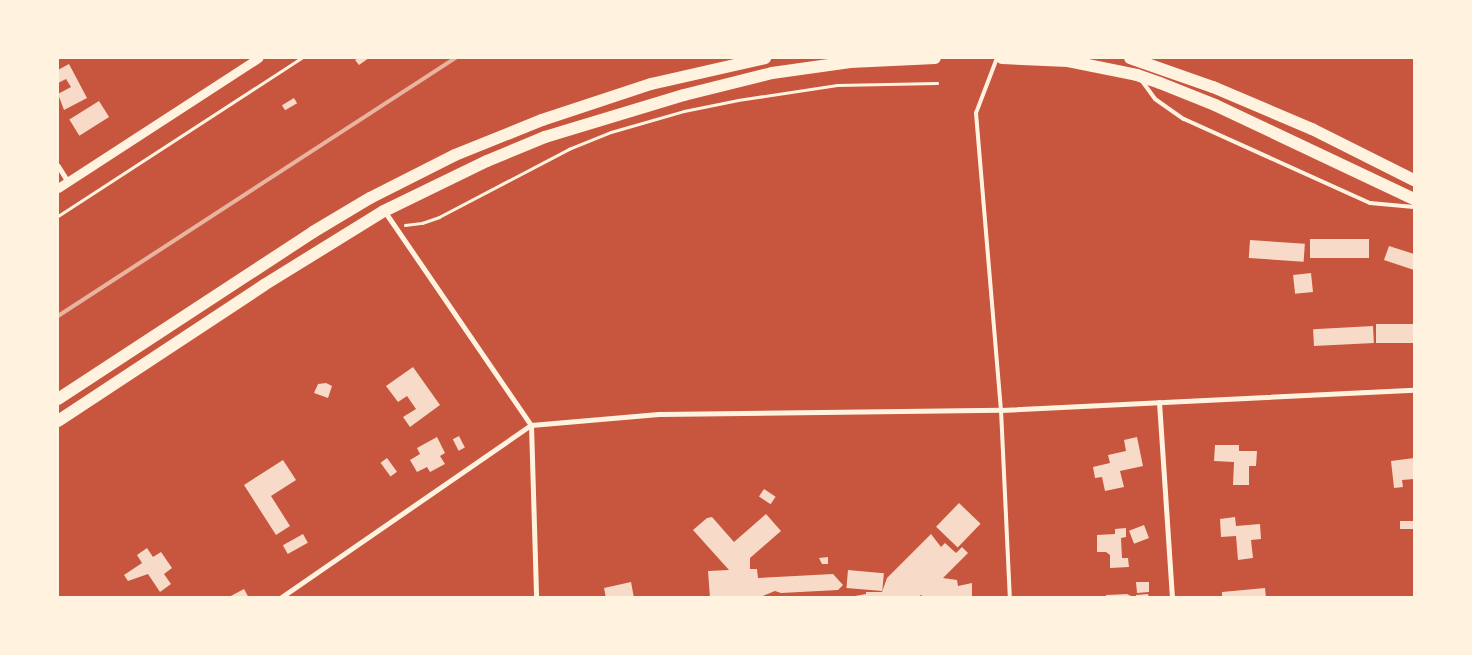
<!DOCTYPE html>
<style>
body{margin:0}
#map{position:relative;width:1472px;height:655px;overflow:hidden;background:#c8553d;font-family:"Golos Text",sans-serif}
div>[style]{position:absolute}
[style*='--x']{left:calc(var(--x)*1px);top:calc(var(--y)*1px);width:calc(var(--w)*1px);rotate:calc(var(--a)*1deg)}
.building>*{inset:0;background:#f7dbc8;transform-origin:0 0}
.path>*{height:2.5px;margin:-1.25px;padding:0 1.25px;transform-origin:1.25px;border-radius:1.25px;background:#fff3e0}
.service>*{height:4px;margin:-2px;padding:0 2px;transform-origin:2px;border-radius:2px;background:#fff3e0}
.minor>*{height:5px;margin:-2.5px;padding:0 2.5px;transform-origin:2.5px;border-radius:2.5px;background:#fff3e0}
.tertiary>*{height:9px;margin:-4.5px;padding:0 4.5px;transform-origin:4.5px;border-radius:4.5px;background:#fff3e0}
.trunk>*{height:12px;margin:-6px;padding:0 6px;transform-origin:6px;border-radius:6px;background:#fff3e0}
.rail>*{height:4px;margin:-2px;padding:0 2px;transform-origin:2px;border-radius:2px;background:#e9b49f}
span{translate:-50% -50%;white-space:nowrap;text-align:center;line-height:1.15;-webkit-text-stroke:5px #fff3e0;paint-order:stroke}
.frame{position:absolute;inset:0;border:59px solid #fff3e0;pointer-events:none}
</style>
<div id="map">
<div class="building">
<i style="clip-path:polygon(359px 58px,369px 58px,359px 65px,355px 60px)"></i>
<i style="clip-path:polygon(69px 64px,87px 98px,64px 110px,58px 94px,71px 87px,66px 79px,58px 83px,58px 70px)"></i>
<i style="left:294px;top:98px;width:6px;height:14px;rotate:59deg"></i>
<i style="left:99px;top:101px;width:19px;height:35px;rotate:58deg"></i>
<i style="left:1369px;top:239px;width:19px;height:59px;rotate:90deg"></i>
<i style="left:1250px;top:240px;width:55px;height:18px;rotate:4deg"></i>
<i style="clip-path:polygon(1389px 246px,1414px 254px,1414px 270px,1384px 260px)"></i>
<i style="left:1311px;top:273px;width:19px;height:18px;rotate:84deg"></i>
<i style="left:1414px;top:324px;width:19px;height:38px;rotate:90deg"></i>
<i style="left:1373px;top:326px;width:17px;height:60px;rotate:87deg"></i>
<i style="clip-path:polygon(413px 367px,440px 405px,410px 427px,403px 417px,416px 409px,407px 396px,398px 402px,386px 386px)"></i>
<i style="clip-path:polygon(326px 383px,332px 386px,328px 398px,314px 393px,318px 384px)"></i>
<i style="left:459px;top:436px;width:13px;height:7px;rotate:63deg"></i>
<i style="clip-path:polygon(437px 437px,445px 453px,440px 456px,445px 464px,430px 472px,427px 467px,417px 472px,410px 460px,420px 454px,417px 448px)"></i>
<i style="clip-path:polygon(1137px 437px,1143px 466px,1120px 471px,1124px 487px,1105px 491px,1102px 477px,1095px 478px,1093px 467px,1110px 463px,1108px 455px,1126px 451px,1124px 440px)"></i>
<i style="clip-path:polygon(1215px 445px,1239px 445px,1239px 451px,1257px 451px,1256px 466px,1249px 466px,1249px 485px,1233px 485px,1234px 462px,1214px 461px)"></i>
<i style="left:387px;top:458px;width:17px;height:8px;rotate:54deg"></i>
<i style="clip-path:polygon(1414px 458px,1414px 479px,1402px 480px,1403px 487px,1394px 488px,1391px 461px)"></i>
<i style="clip-path:polygon(283px 460px,296px 480px,271px 496px,290px 526px,276px 535px,244px 485px)"></i>
<i style="left:764px;top:489px;width:14px;height:9px;rotate:34deg"></i>
<i style="left:959px;top:503px;width:30px;height:33px;rotate:44deg"></i>
<i style="clip-path:polygon(766px 514px,781px 531px,750px 558px,750px 569px,757px 569px,758px 578px,833px 574px,843px 585px,838px 590px,781px 593px,775px 591px,758px 598px,710px 598px,708px 571px,729px 570px,693px 530px,707px 518px,712px 517px,734px 542px)"></i>
<i style="clip-path:polygon(1235px 517px,1236px 526px,1260px 524px,1261px 539px,1251px 540px,1253px 558px,1238px 560px,1236px 536px,1221px 537px,1220px 519px)"></i>
<i style="left:1400px;top:521px;width:13px;height:8px"></i>
<i style="left:1144px;top:525px;width:14px;height:16px;rotate:69deg"></i>
<i style="clip-path:polygon(1126px 528px,1126px 537px,1121px 538px,1122px 558px,1128px 558px,1129px 567px,1110px 568px,1110px 555px,1106px 552px,1097px 552px,1097px 535px,1115px 534px,1115px 529px)"></i>
<i style="left:303px;top:534px;width:10px;height:23px;rotate:61deg"></i>
<i style="clip-path:polygon(931px 534px,941px 547px,945px 543px,956px 553px,962px 547px,968px 553px,943px 578px,957px 580px,958px 586px,972px 583px,972px 598px,928px 598px,920px 595px,920px 598px,844px 598px,866px 594px,866px 592px,882px 592px,887px 578px)"></i>
<i style="clip-path:polygon(147px 548px,153px 557px,161px 552px,172px 568px,164px 574px,171px 584px,160px 592px,148px 574px,128px 581px,124px 575px,142px 563px,137px 555px)"></i>
<i style="clip-path:polygon(828px 557px,828px 564px,822px 564px,819px 558px)"></i>
<i style="left:848px;top:570px;width:36px;height:18px;rotate:5deg"></i>
<i style="clip-path:polygon(631px 582px,634px 598px,606px 598px,604px 588px)"></i>
<i style="clip-path:polygon(1136px 582px,1149px 582px,1149px 592px,1137px 593px)"></i>
<i style="clip-path:polygon(1265px 588px,1266px 598px,1222px 598px,1222px 592px)"></i>
<i style="clip-path:polygon(244px 589px,249px 598px,227px 598px)"></i>
<i style="clip-path:polygon(1127px 594px,1135px 598px,1106px 598px,1106px 595px)"></i>
<i style="clip-path:polygon(1148px 594px,1149px 598px,1136px 598px,1136px 595px)"></i>
</div>
<div class="path">
<i style="--x:58;--y:216;--w:290;--a:-33"></i>
<i style="--x:405;--y:225;--w:17;--a:-7"></i>
<i style="--x:422;--y:223;--w:18;--a:-19"></i>
<i style="--x:439;--y:217;--w:147;--a:-27.6"></i>
<i style="--x:569;--y:149;--w:45;--a:-22"></i>
<i style="--x:611;--y:132;--w:76;--a:-16"></i>
<i style="--x:684;--y:111;--w:55;--a:-11.5"></i>
<i style="--x:738;--y:100;--w:100;--a:-8.6"></i>
<i style="--x:837;--y:85;--w:100;--a:-1.1"></i>
</div>
<div class="service">
<i style="--x:997;--y:58;--w:59;--a:110.9"></i>
<i style="--x:976;--y:113;--w:298;--a:85.2"></i>
<i style="--x:1001;--y:410;--w:188;--a:87.3"></i>
<i style="--x:1142;--y:81;--w:22;--a:54"></i>
<i style="--x:1155;--y:99;--w:35;--a:35"></i>
<i style="--x:1184;--y:119;--w:204;--a:24.3"></i>
<i style="--x:1370;--y:203;--w:44;--a:5.2"></i>
</div>
<div class="minor">
<i style="--x:58;--y:166;--w:19;--a:58"></i>
<i style="--x:385;--y:212;--w:258;--a:55.6"></i>
<i style="--x:531;--y:425;--w:173;--a:88.3"></i>
<i style="--x:1159;--y:402;--w:196;--a:86.2"></i>
<i style="--x:280;--y:598;--w:305;--a:-34.6"></i>
<i style="--x:531;--y:425;--w:128;--a:-4.9"></i>
<i style="--x:659;--y:414;--w:342;--a:-0.7"></i>
<i style="--x:1001;--y:410;--w:413;--a:-2.8"></i>
</div>
<div class="tertiary">
<i style="--x:58;--y:188;--w:239;--a:-33"></i>
</div>
<div class="trunk">
<i style="--x:1002;--y:58;--w:66;--a:2.6"></i>
<i style="--x:1068;--y:61;--w:70;--a:11.5"></i>
<i style="--x:1137;--y:75;--w:24;--a:19"></i>
<i style="--x:1160;--y:83;--w:59;--a:21.8"></i>
<i style="--x:1215;--y:105;--w:220;--a:25.3"></i>
<i style="--x:1130;--y:58;--w:88;--a:19.3"></i>
<i style="--x:1213;--y:87;--w:108;--a:23"></i>
<i style="--x:1312;--y:129;--w:114;--a:26.6"></i>
<i style="--x:58;--y:399;--w:305;--a:-33.2"></i>
<i style="--x:313;--y:232;--w:66;--a:-30.8"></i>
<i style="--x:370;--y:198;--w:95;--a:-26.8"></i>
<i style="--x:455;--y:155;--w:94;--a:-21.9"></i>
<i style="--x:542;--y:120;--w:115;--a:-18.3"></i>
<i style="--x:651;--y:84;--w:117;--a:-12.8"></i>
<i style="--x:58;--y:421;--w:247;--a:-33.4"></i>
<i style="--x:264;--y:285;--w:141;--a:-31.7"></i>
<i style="--x:384;--y:211;--w:114;--a:-25.9"></i>
<i style="--x:487;--y:161;--w:63;--a:-22.5"></i>
<i style="--x:545;--y:137;--w:145;--a:-16.8"></i>
<i style="--x:684;--y:95;--w:91;--a:-14"></i>
<i style="--x:772;--y:73;--w:79;--a:-8"></i>
<i style="--x:850;--y:62;--w:85;--a:-2.7"></i>
</div>
<div class="rail">
<i style="--x:58;--y:316;--w:474;--a:-33"></i>
</div>
<div class="frame"></div>
</div>
